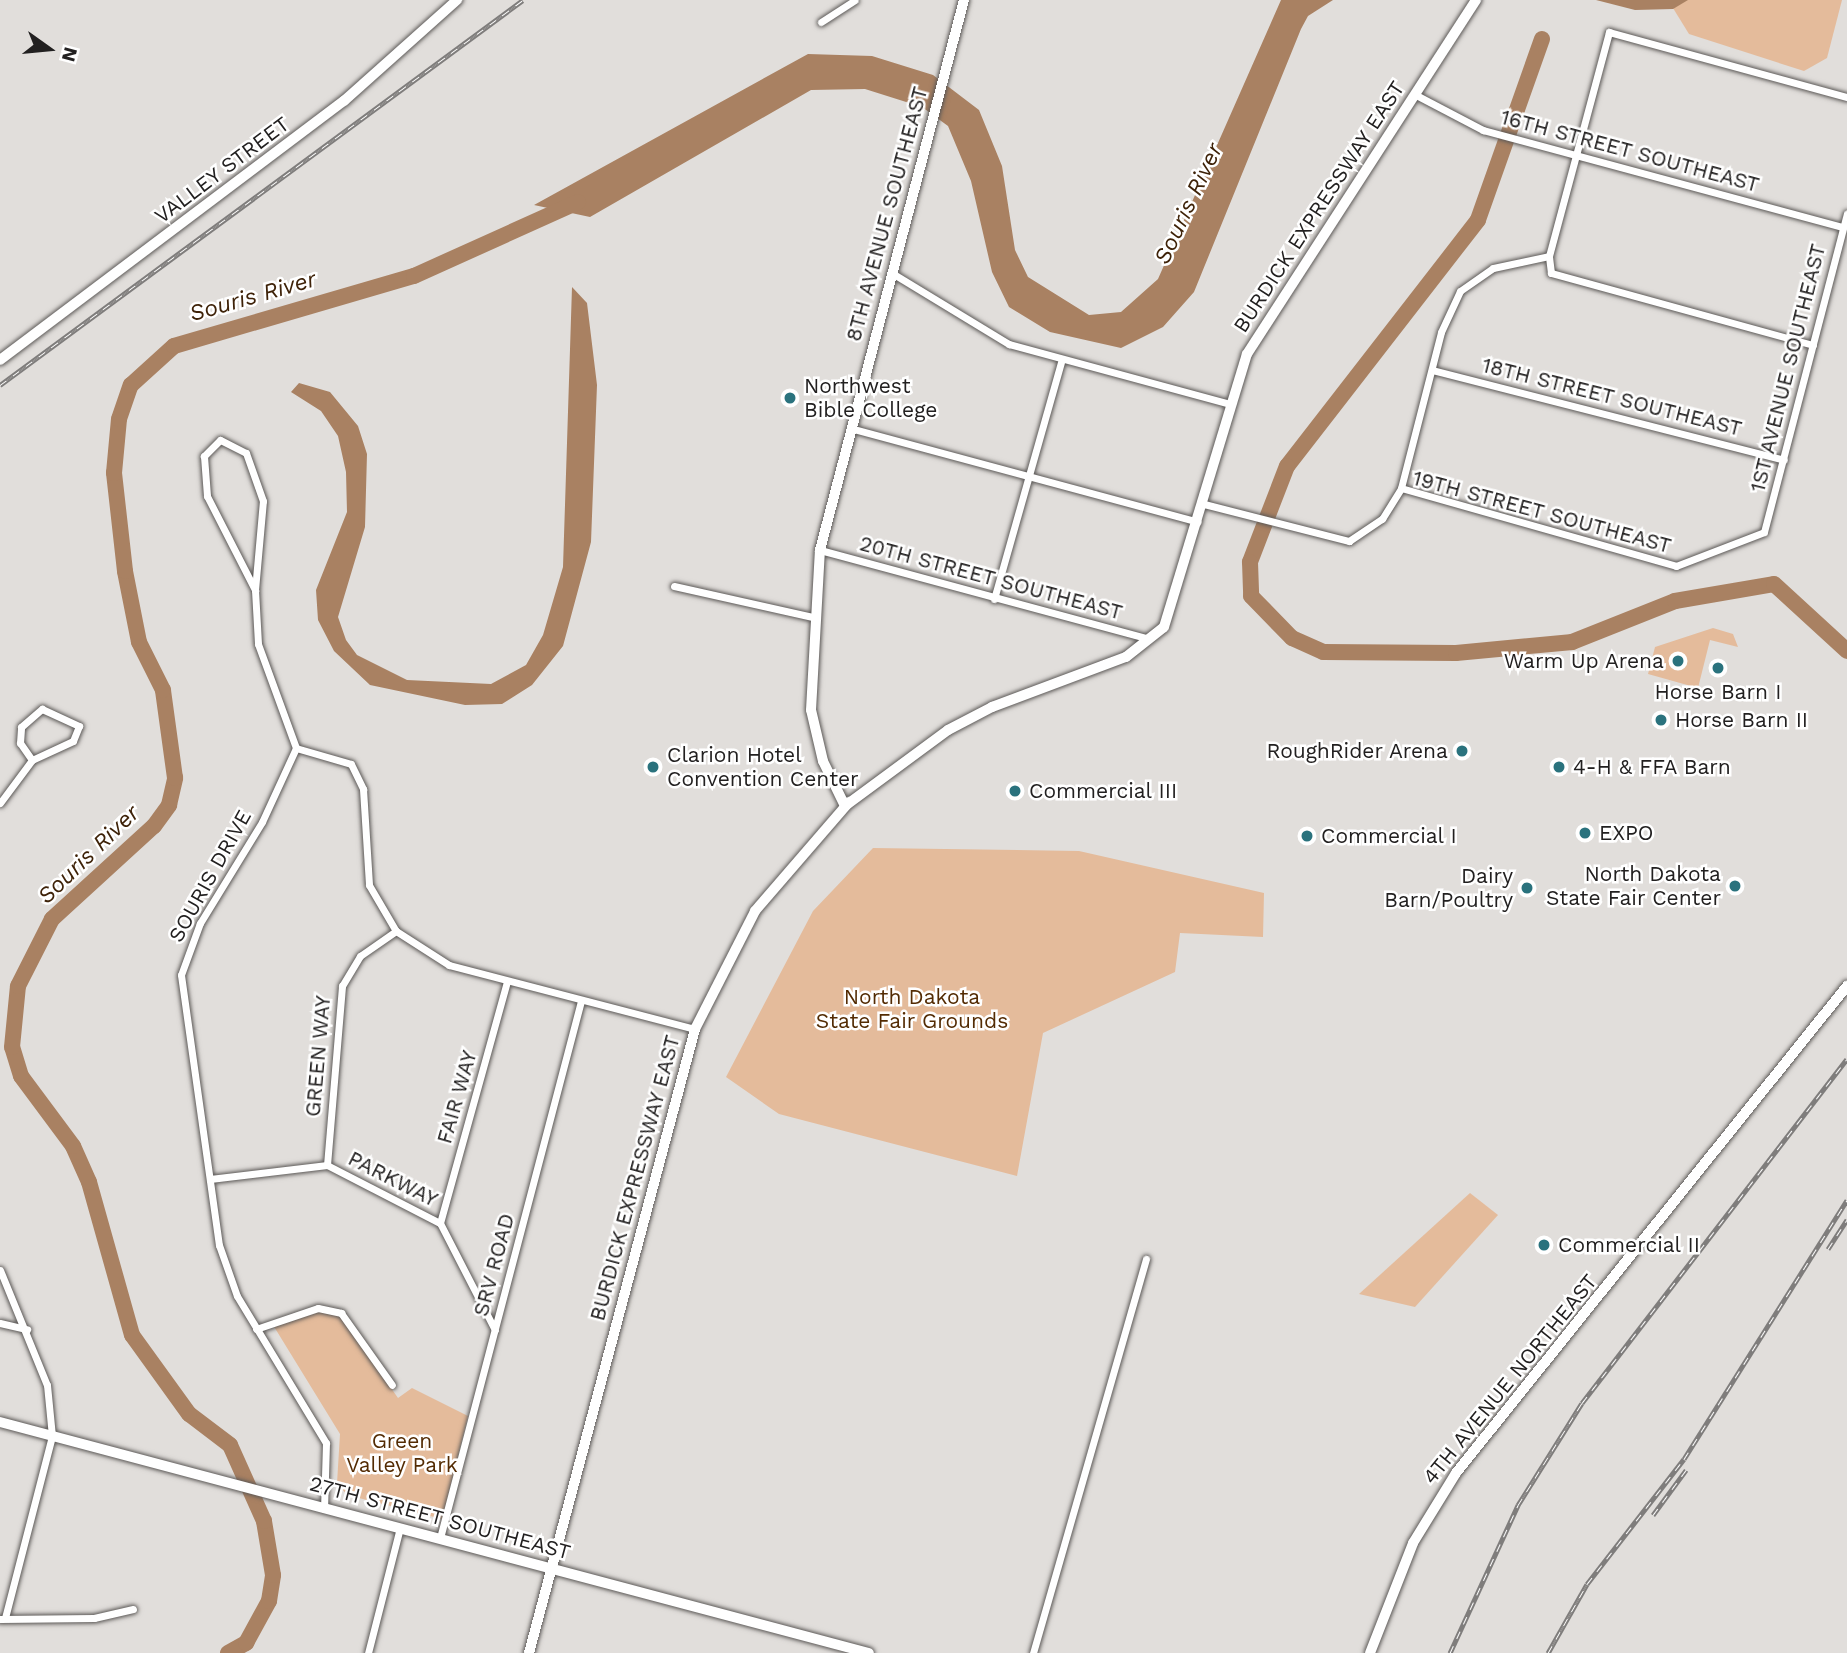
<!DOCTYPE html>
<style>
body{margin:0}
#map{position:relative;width:1847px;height:1653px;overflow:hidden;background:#e1dedb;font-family:"Work Sans",sans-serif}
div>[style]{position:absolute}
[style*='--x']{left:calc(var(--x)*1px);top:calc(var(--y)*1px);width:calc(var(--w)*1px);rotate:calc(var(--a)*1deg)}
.green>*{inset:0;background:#e4bb9b}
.water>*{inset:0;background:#a98162}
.river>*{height:16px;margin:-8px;padding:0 8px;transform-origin:8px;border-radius:8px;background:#a98162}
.roads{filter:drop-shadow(0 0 2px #5c5957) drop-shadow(0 0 2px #5c5957)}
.street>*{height:7px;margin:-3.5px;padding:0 3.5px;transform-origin:3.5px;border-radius:3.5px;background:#fff}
.secondary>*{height:10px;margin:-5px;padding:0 5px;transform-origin:5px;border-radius:5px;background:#fff}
.primary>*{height:10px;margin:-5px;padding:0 5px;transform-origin:5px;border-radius:5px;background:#fff}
.rail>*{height:5px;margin-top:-2.5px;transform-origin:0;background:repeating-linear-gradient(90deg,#fff 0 8px,#7f7d7c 0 16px);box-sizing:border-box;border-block:2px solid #7f7d7c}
.dots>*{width:19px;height:19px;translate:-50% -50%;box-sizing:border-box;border:4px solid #fff;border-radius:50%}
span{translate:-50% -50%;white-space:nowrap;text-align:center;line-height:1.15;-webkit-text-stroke:5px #fff;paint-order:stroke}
.street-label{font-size:21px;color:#222020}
.poi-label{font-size:21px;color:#222020}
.left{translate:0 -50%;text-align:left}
.right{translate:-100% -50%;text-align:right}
.park-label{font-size:21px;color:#532b03}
.water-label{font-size:23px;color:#3e2208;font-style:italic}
.north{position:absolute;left:14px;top:14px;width:70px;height:70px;-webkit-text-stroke:5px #fff;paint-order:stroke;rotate:105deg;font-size:19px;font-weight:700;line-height:28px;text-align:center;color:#222020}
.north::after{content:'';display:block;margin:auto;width:24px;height:32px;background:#222020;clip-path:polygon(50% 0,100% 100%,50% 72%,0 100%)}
</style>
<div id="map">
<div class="green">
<i style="clip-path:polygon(1668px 0,1842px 0,1827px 58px,1804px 71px,1689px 34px)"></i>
<i style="clip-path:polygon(1713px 628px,1733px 634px,1738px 647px,1710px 640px,1698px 688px,1648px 674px,1655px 647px)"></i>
<i style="clip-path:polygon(873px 848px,1079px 851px,1264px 893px,1263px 937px,1180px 933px,1175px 972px,1043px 1033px,1017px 1176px,779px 1114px,726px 1077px,813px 911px)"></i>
<i style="clip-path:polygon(1470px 1193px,1498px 1215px,1415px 1307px,1359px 1294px)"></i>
<i style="clip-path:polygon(317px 1310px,340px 1315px,398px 1398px,412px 1388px,468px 1416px,442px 1519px,347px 1495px,337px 1483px,340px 1434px,273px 1325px)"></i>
</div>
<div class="water">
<i style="clip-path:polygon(1281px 0,1333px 0,1308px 16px,1301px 29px,1194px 292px,1163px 327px,1121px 348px,1050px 332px,1009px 307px,992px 272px,971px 181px,948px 126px,922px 107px,865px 89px,811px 90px,590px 217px,534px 205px,808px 54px,872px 56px,933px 75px,979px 110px,1002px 166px,1015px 250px,1028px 277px,1089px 315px,1121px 312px,1158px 279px)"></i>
<i style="clip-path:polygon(1596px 0,1688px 0,1673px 9px,1635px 10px)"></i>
<i style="clip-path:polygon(572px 287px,587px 303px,597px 385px,591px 542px,563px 646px,532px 685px,502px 704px,465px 705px,370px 685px,334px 651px,318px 620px,316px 590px,347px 512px,346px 472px,338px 436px,321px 411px,291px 392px,299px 383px,330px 392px,358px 426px,367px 454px,365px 527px,338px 617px,346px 640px,357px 655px,407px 680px,491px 684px,526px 665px,543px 635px,563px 567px)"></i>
</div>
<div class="river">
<i style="--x:1542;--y:39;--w:192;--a:109.5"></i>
<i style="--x:1478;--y:220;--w:311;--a:127.8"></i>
<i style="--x:1287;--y:466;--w:103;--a:111.1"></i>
<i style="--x:1250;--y:562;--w:34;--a:88"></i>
<i style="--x:1251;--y:596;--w:59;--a:45.7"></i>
<i style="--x:1292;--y:638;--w:34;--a:24"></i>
<i style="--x:1323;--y:652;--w:133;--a:0.4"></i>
<i style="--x:1456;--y:653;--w:117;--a:-5.4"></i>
<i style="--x:1572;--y:642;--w:111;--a:-21.7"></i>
<i style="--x:1675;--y:601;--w:100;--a:-9.7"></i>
<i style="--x:1774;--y:584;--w:99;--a:42.5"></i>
<i style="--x:228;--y:1653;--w:21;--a:-29"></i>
<i style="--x:246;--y:1643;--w:48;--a:-61.3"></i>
<i style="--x:269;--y:1601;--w:26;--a:-81"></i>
<i style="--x:273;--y:1575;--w:55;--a:-99.5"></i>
<i style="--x:264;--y:1521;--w:83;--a:-114.1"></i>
<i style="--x:230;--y:1445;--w:51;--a:-142.9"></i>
<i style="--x:189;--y:1414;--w:97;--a:-125.8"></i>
<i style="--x:132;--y:1335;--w:159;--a:-105.7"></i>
<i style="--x:89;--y:1182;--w:39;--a:-114"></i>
<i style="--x:73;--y:1146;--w:87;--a:-126.6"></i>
<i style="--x:21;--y:1076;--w:30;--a:-107"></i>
<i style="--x:12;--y:1047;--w:61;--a:-84.4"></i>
<i style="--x:18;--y:986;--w:75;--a:-63.1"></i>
<i style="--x:52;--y:919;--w:138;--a:-42.4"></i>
<i style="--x:154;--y:826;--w:26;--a:-54"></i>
<i style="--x:169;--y:805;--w:28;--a:-77"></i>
<i style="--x:175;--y:778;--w:89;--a:-97.8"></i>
<i style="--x:163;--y:690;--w:54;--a:-116.6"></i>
<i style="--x:139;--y:642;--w:72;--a:-101.2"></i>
<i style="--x:125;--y:571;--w:99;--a:-96.4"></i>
<i style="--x:114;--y:473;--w:54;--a:-84.7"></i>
<i style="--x:119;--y:419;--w:36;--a:-71"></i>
<i style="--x:131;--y:385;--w:58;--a:-42.2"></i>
<i style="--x:174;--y:346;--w:250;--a:-16.3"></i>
<i style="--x:414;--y:276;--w:180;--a:-24.3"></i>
</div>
<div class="roads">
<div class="street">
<i style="--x:821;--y:22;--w:40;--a:-32.9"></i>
<i style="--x:1416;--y:95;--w:76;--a:27.6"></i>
<i style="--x:1483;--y:130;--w:372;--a:15.1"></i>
<i style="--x:892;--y:273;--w:137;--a:31.3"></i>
<i style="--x:1009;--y:344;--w:229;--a:15.2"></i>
<i style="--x:1813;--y:345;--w:272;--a:-164.6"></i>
<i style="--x:1551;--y:273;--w:17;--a:-97"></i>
<i style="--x:1549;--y:256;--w:232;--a:-75"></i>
<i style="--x:1609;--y:32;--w:247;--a:15.3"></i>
<i style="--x:1432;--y:370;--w:363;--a:14.3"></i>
<i style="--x:850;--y:428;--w:360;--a:15.1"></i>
<i style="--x:1401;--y:488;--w:286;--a:15.8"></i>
<i style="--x:1676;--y:566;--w:94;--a:-21.1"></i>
<i style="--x:1764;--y:532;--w:329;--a:-75.4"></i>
<i style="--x:1204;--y:504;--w:150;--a:14.3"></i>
<i style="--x:1349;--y:541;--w:40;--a:-34"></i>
<i style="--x:1382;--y:519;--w:36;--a:-58"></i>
<i style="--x:1401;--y:488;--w:161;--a:-75.6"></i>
<i style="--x:1441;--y:332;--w:45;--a:-65.1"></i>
<i style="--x:1460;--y:291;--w:40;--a:-34.9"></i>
<i style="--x:1493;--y:268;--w:57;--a:-12.1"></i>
<i style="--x:820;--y:550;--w:341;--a:15.1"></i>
<i style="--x:674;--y:586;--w:142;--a:12.6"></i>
<i style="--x:255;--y:590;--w:89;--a:-84.9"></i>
<i style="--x:263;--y:501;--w:51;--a:-109.5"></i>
<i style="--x:246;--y:453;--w:29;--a:-153"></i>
<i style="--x:220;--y:440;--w:23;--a:135"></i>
<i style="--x:204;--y:456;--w:40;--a:85.7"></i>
<i style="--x:207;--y:496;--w:106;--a:62.9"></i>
<i style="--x:255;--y:590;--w:54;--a:86.8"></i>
<i style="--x:258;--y:644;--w:111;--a:69.9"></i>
<i style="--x:994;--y:599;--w:249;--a:-74.2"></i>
<i style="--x:42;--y:709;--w:41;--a:24.7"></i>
<i style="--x:79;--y:726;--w:16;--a:112"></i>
<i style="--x:73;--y:741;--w:45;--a:155.1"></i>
<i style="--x:32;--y:760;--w:21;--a:-125"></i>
<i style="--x:20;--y:743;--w:16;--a:-86"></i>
<i style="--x:21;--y:727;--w:28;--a:-41"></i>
<i style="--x:296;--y:748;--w:81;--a:114.7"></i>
<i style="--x:262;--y:822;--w:119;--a:121.5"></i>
<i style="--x:200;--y:923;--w:55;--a:110.1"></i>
<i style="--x:181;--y:975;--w:273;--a:82"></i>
<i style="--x:219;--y:1245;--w:54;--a:70.6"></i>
<i style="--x:237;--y:1296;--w:172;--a:58.8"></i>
<i style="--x:326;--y:1443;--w:66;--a:91.7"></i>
<i style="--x:296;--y:748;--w:57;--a:16.2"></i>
<i style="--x:351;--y:764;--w:28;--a:64"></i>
<i style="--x:363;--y:789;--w:96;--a:86.4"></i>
<i style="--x:369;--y:885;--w:53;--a:59.6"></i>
<i style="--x:396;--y:931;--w:63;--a:32.7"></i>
<i style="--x:449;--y:965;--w:254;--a:14.6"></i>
<i style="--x:0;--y:803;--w:54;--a:-53.3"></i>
<i style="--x:327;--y:1165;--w:180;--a:-85.2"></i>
<i style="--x:342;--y:986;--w:35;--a:-59"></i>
<i style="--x:360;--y:956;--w:44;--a:-34.8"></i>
<i style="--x:210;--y:1179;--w:118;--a:-6.8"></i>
<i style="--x:327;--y:1165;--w:127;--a:27.2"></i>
<i style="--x:440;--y:1223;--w:120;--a:62.8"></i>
<i style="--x:440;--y:1223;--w:251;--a:-74.5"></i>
<i style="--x:0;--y:1270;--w:124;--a:67.8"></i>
<i style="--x:47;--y:1385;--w:51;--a:84.4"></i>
<i style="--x:52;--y:1436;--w:188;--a:104.5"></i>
<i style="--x:0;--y:1323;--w:28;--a:13"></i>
<i style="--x:256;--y:1329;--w:65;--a:-18.7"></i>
<i style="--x:318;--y:1308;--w:24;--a:12"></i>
<i style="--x:341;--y:1313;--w:88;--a:54.7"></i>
<i style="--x:440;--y:1538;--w:555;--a:-75.29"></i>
<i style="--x:0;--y:1619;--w:94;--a:-0.6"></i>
<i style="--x:94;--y:1618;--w:40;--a:-13"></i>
<i style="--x:368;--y:1653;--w:130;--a:-75.7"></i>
<i style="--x:1033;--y:1653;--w:410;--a:-74"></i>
</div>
<div class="secondary">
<i style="--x:845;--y:806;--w:50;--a:-116.1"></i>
<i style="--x:823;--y:761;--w:52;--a:-103.2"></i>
<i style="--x:811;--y:710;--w:160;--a:-86.8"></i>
<i style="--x:820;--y:550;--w:569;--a:-75.33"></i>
<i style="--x:0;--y:1422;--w:899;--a:14.89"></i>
<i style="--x:1370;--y:1653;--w:118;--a:-68.6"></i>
<i style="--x:1413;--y:1543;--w:82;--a:-58.4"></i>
<i style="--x:1456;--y:1473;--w:625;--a:-51.24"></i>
</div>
<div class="primary">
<i style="--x:0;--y:360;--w:431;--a:-37"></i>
<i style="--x:344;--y:101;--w:152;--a:-41.8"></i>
<i style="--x:845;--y:806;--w:128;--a:-36.4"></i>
<i style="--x:948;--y:730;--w:50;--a:-27.6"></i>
<i style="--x:992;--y:707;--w:143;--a:-20.5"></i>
<i style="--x:1126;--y:657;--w:48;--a:-38.3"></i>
<i style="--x:1164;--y:627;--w:285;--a:-73.1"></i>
<i style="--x:1247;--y:354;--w:422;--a:-57.1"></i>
<i style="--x:529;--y:1653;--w:646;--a:-75.1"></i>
<i style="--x:695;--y:1029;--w:132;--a:-63"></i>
<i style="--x:755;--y:911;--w:144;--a:-49.2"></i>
</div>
</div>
<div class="rail">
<i style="--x:0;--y:385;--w:649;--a:-36.36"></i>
<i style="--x:1828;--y:1249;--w:35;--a:-57"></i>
<i style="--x:1653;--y:1515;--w:56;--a:-53.7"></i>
<i style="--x:1450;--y:1653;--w:163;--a:-65.3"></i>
<i style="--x:1518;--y:1505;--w:120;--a:-57.9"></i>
<i style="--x:1582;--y:1403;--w:434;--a:-52.4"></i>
<i style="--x:1548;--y:1653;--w:79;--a:-60.5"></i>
<i style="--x:1587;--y:1584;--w:158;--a:-52.2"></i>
<i style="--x:1684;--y:1459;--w:306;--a:-57.8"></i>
</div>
<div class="dots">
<i style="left:790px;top:398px;background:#2a727d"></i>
<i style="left:1678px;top:661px;background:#2a727d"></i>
<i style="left:1718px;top:668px;background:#2a727d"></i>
<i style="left:1661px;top:720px;background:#2a727d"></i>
<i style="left:1462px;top:751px;background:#2a727d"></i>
<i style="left:653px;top:767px;background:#2a727d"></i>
<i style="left:1559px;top:767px;background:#2a727d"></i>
<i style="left:1015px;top:791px;background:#2a727d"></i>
<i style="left:1585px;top:833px;background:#2a727d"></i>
<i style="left:1307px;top:836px;background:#2a727d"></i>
<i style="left:1735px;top:886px;background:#2a727d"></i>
<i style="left:1527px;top:888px;background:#2a727d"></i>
<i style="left:1544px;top:1245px;background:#2a727d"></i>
</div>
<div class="street-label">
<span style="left:1630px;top:151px;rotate:15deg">16TH STREET SOUTHEAST</span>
<span style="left:222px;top:170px;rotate:-37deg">VALLEY STREET</span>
<span style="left:1319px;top:207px;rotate:-57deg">BURDICK EXPRESSWAY EAST</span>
<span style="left:887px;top:214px;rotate:-75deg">8TH AVENUE SOUTHEAST</span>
<span style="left:1788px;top:368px;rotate:-76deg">1ST AVENUE SOUTHEAST</span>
<span style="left:1612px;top:397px;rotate:14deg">18TH STREET SOUTHEAST</span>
<span style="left:1542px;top:512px;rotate:15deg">19TH STREET SOUTHEAST</span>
<span style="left:991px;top:578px;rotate:15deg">20TH STREET SOUTHEAST</span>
<span style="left:210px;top:876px;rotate:-61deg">SOURIS DRIVE</span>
<span style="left:318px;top:1056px;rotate:-85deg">GREEN WAY</span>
<span style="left:457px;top:1097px;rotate:-74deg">FAIR WAY</span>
<span style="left:635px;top:1178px;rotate:-75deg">BURDICK EXPRESSWAY EAST</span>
<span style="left:393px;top:1179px;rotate:27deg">PARKWAY</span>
<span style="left:494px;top:1265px;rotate:-75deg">SRV ROAD</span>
<span style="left:1510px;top:1379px;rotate:-51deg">4TH AVENUE NORTHEAST</span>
<span style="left:440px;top:1518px;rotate:15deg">27TH STREET SOUTHEAST</span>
</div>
<div class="poi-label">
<span class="left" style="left:804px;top:398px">Northwest<br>Bible College</span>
<span class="right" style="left:1664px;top:661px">Warm Up Arena</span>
<span style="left:1718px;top:692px">Horse Barn I</span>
<span class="left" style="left:1675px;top:720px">Horse Barn II</span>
<span class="right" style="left:1448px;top:751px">RoughRider Arena</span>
<span class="left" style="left:667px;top:767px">Clarion Hotel<br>Convention Center</span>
<span class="left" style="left:1573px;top:767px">4-H &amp; FFA Barn</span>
<span class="left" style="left:1029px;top:791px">Commercial III</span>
<span class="left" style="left:1599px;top:833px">EXPO</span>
<span class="left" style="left:1321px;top:836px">Commercial I</span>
<span class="right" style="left:1721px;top:886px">North Dakota<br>State Fair Center</span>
<span class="right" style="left:1513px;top:888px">Dairy<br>Barn/Poultry</span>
<span class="left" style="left:1558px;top:1245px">Commercial II</span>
</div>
<div class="park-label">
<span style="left:912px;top:1009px">North Dakota<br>State Fair Grounds</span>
<span style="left:402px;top:1453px">Green<br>Valley Park</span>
</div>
<div class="water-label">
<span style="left:1189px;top:204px;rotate:-65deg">Souris River</span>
<span style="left:253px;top:297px;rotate:-16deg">Souris River</span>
<span style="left:89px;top:855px;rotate:-44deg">Souris River</span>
</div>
<div class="north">N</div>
</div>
